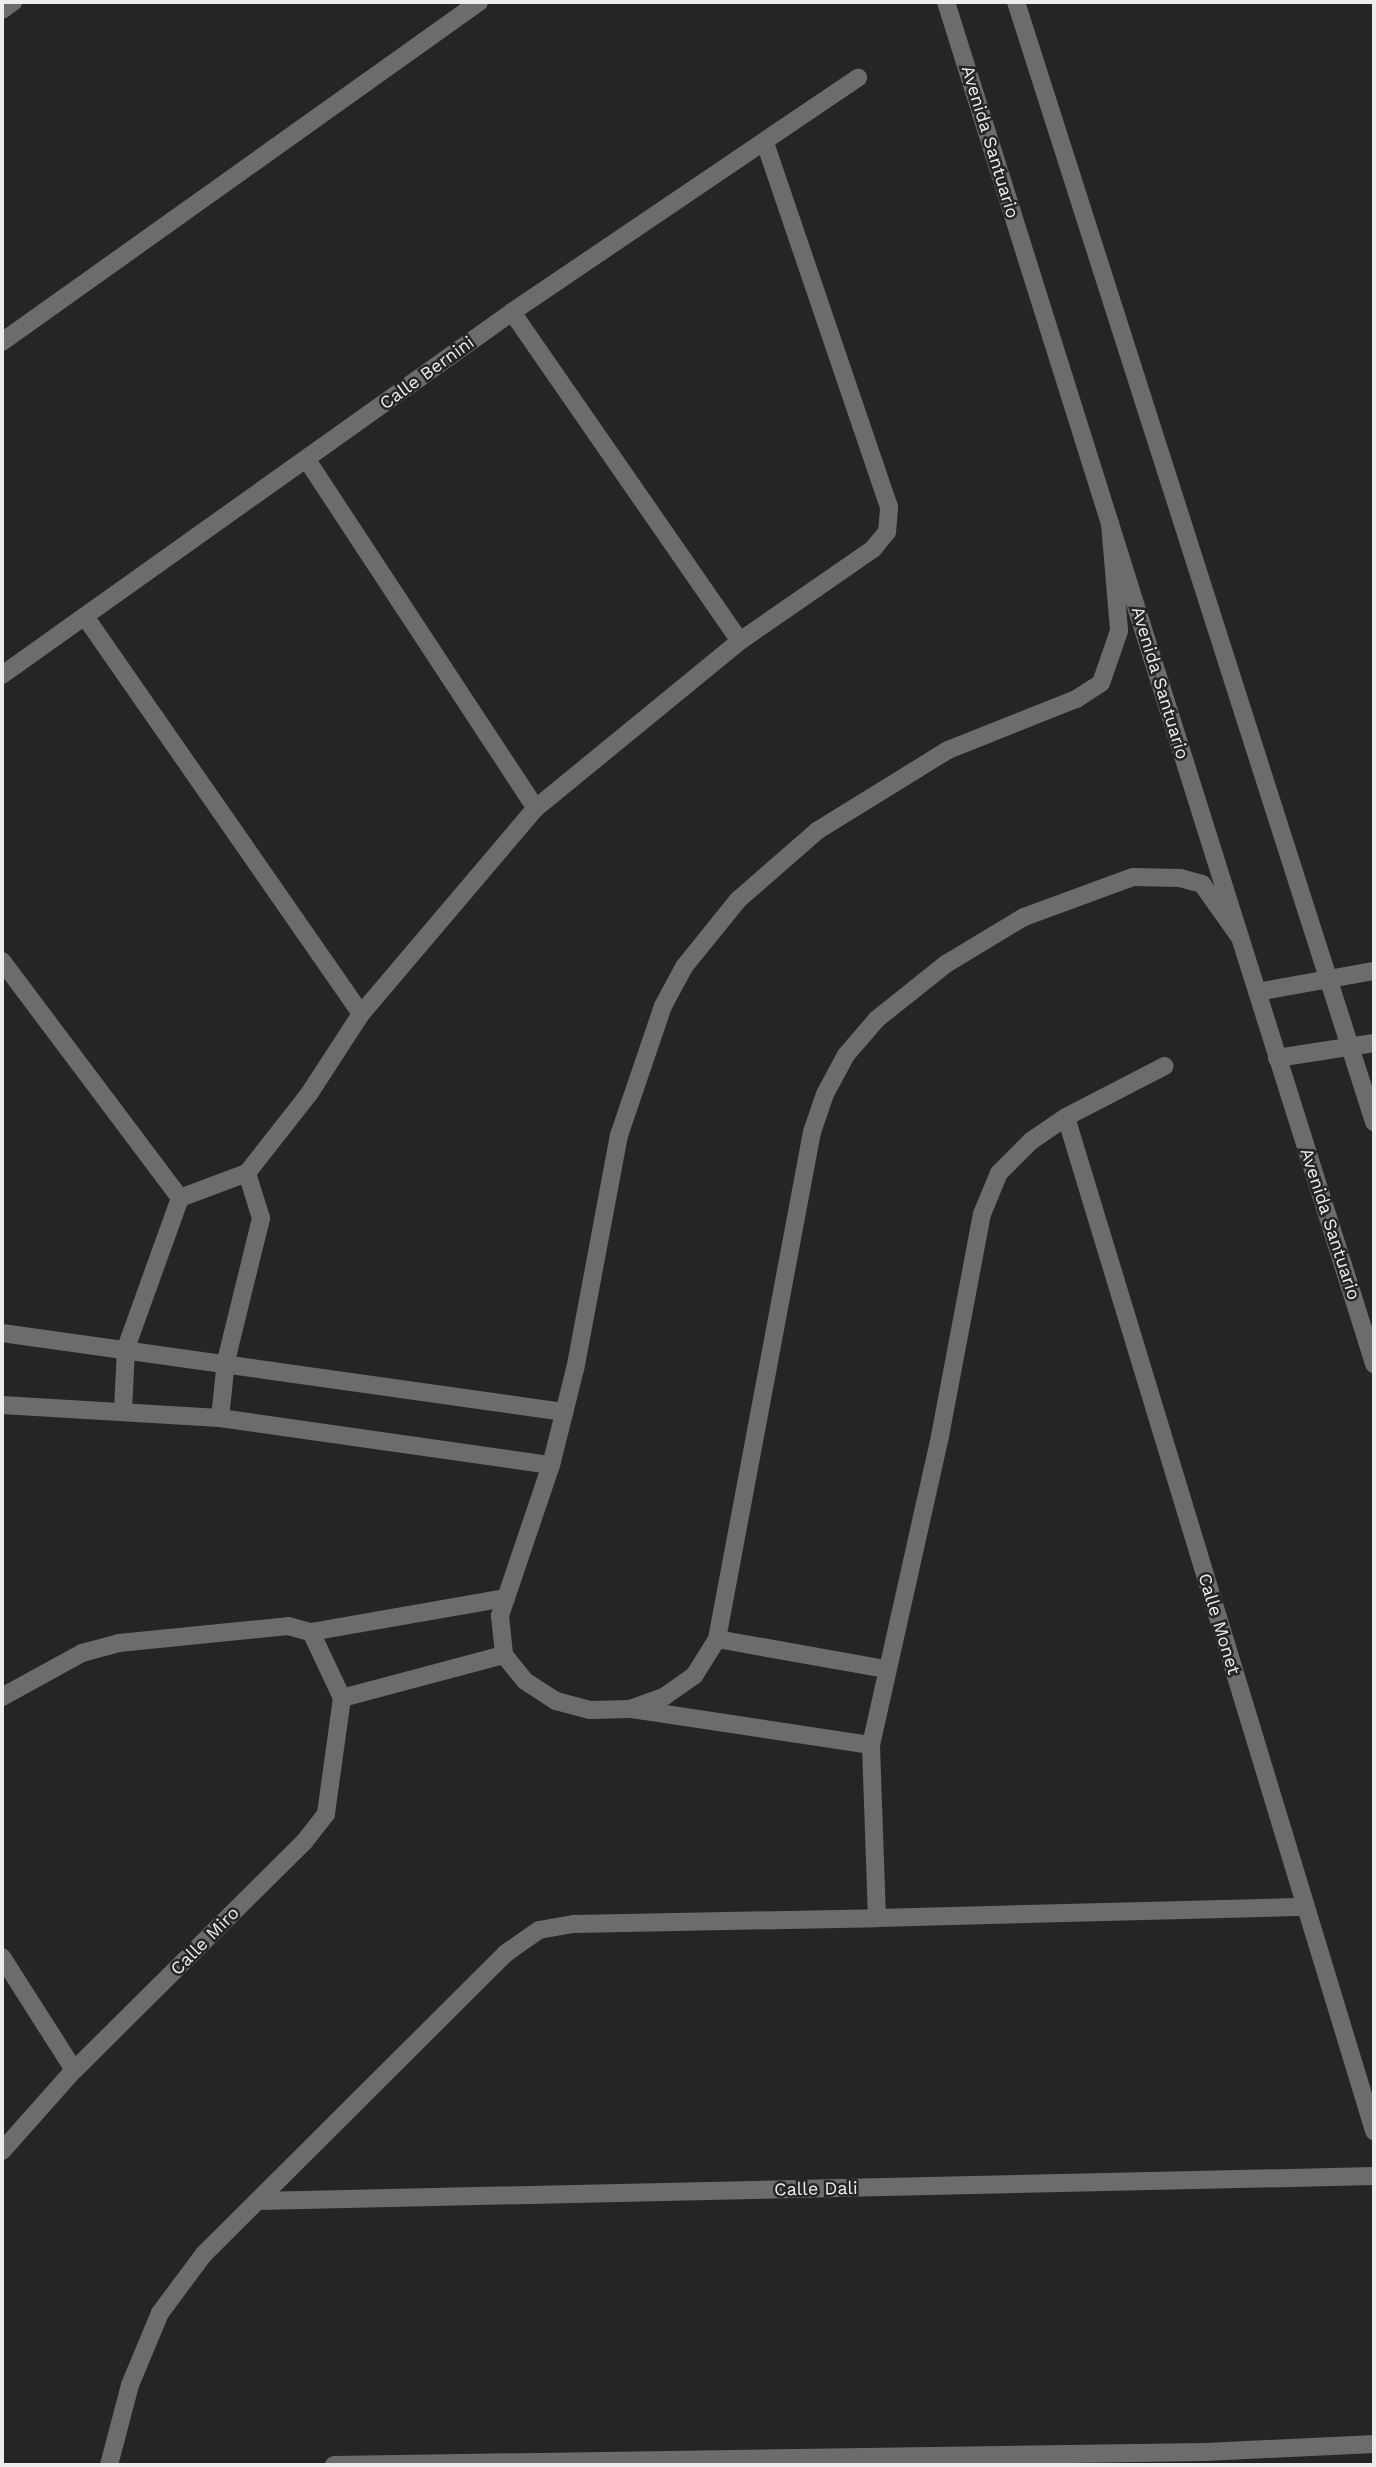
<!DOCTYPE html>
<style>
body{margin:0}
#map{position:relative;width:1376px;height:2467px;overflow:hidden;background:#272424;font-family:"Work Sans",sans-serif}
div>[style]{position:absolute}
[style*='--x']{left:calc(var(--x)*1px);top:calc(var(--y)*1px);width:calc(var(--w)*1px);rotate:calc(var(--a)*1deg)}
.minor>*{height:18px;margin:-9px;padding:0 9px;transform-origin:9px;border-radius:9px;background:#6d6c6c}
span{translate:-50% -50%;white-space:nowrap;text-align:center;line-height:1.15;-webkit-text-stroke:5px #272424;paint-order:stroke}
.street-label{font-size:18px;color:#eeecec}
.frame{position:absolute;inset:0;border:4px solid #eeecec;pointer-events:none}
</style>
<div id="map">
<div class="minor">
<i style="--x:946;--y:2;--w:1428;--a:72.55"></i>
<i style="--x:1016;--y:2;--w:1176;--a:72.27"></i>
<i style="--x:2;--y:10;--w:14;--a:-36"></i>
<i style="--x:512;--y:312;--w:400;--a:55.3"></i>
<i style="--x:2;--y:342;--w:586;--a:-35.48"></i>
<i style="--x:307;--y:460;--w:417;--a:56.7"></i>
<i style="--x:1110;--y:523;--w:108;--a:85.2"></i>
<i style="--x:1119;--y:631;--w:55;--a:109.1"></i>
<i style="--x:1101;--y:683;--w:30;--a:147"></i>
<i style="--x:1076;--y:699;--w:138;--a:158.3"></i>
<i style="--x:948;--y:750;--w:154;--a:148.3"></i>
<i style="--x:817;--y:831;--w:105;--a:138.9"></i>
<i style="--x:738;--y:900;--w:86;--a:128.9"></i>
<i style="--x:684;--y:967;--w:44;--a:118.3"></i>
<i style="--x:663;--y:1006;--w:136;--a:108.8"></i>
<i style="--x:619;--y:1135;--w:238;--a:100.6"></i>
<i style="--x:575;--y:1369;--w:99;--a:104"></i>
<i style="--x:551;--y:1465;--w:159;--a:108.7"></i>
<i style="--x:500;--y:1616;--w:39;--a:84"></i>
<i style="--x:504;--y:1655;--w:33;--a:51"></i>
<i style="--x:525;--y:1681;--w:37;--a:33"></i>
<i style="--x:556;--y:1701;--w:35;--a:15"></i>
<i style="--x:590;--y:1710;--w:40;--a:-1.4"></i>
<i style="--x:630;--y:1709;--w:37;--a:-20"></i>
<i style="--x:665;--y:1696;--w:35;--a:-35"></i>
<i style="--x:694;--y:1676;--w:44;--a:-58.1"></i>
<i style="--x:717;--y:1639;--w:516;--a:-79.39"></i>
<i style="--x:812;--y:1132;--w:40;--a:-71.1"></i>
<i style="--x:825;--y:1094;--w:44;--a:-61.7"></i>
<i style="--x:846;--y:1055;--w:48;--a:-49.3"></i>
<i style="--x:877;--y:1019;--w:88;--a:-38.6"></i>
<i style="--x:946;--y:964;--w:91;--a:-31.1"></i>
<i style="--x:1024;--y:917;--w:116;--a:-20.2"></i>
<i style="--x:1133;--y:877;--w:47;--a:1.2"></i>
<i style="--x:1180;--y:878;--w:23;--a:15"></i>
<i style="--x:1202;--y:884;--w:64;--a:54.6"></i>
<i style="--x:86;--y:618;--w:482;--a:55.2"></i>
<i style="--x:2;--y:675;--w:626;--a:-35.44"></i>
<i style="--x:512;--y:312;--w:418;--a:-34.1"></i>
<i style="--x:2;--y:961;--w:296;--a:53.1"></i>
<i style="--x:1257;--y:992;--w:119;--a:-10.2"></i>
<i style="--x:1277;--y:1058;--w:98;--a:-8.8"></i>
<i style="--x:1066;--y:1117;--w:1060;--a:73.1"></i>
<i style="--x:2;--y:1333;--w:568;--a:8"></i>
<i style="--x:2;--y:1405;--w:218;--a:3.4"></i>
<i style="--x:220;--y:1418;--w:334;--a:8.1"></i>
<i style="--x:123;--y:1411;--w:63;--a:-87.3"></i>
<i style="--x:126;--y:1348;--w:159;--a:-70.2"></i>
<i style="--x:180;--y:1198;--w:72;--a:-20.5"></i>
<i style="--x:247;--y:1173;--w:100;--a:-51.9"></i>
<i style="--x:309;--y:1094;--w:95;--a:-57"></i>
<i style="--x:361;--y:1014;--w:270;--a:-49.7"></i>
<i style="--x:536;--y:808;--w:264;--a:-39.3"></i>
<i style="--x:740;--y:641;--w:162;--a:-34.7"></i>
<i style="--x:873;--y:549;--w:22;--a:-51"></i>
<i style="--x:887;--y:532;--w:25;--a:-85"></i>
<i style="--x:889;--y:507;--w:385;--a:-108.8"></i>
<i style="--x:220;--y:1418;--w:57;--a:-84"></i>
<i style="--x:226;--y:1361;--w:147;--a:-76.2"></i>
<i style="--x:261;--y:1218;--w:47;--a:-107.3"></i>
<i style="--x:311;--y:1632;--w:198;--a:-9.9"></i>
<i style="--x:717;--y:1639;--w:171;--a:10.1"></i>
<i style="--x:2;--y:1697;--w:91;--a:-28.8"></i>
<i style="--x:82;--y:1653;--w:38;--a:-15"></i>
<i style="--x:119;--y:1643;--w:170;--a:-5.7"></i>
<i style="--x:288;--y:1626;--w:24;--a:15"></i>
<i style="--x:311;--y:1632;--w:73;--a:64.8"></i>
<i style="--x:342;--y:1698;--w:117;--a:97.9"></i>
<i style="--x:326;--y:1814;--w:34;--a:128"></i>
<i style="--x:305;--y:1841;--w:325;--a:135.2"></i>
<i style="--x:74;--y:2070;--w:108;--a:131.6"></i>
<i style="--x:342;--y:1698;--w:168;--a:-14.9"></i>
<i style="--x:632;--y:1709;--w:242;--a:8.6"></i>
<i style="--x:877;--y:1918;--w:428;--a:-1.5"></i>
<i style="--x:2;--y:1957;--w:134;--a:57.5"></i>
<i style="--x:258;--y:2201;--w:1116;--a:-1.28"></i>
<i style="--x:109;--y:2465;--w:83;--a:-75.3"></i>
<i style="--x:130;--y:2385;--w:78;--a:-67.4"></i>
<i style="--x:160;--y:2313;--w:74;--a:-53.3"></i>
<i style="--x:204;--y:2254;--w:426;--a:-44.9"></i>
<i style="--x:506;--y:1953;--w:40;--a:-34.9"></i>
<i style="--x:539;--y:1930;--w:36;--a:-10"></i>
<i style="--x:574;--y:1924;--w:303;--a:-1.1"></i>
<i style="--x:877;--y:1918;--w:173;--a:-92"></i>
<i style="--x:871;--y:1745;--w:317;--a:-77.4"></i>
<i style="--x:940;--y:1436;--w:226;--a:-79.3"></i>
<i style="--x:982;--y:1214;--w:44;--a:-67.5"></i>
<i style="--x:999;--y:1173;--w:45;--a:-45"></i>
<i style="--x:1031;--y:1141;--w:42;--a:-34.4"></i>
<i style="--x:1066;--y:1117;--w:111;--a:-27.3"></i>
<i style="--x:334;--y:2465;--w:871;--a:-0.86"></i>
<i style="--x:1205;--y:2452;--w:169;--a:-2.7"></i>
</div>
<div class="street-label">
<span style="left:990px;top:142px;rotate:73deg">Avenida Santuario</span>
<span style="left:427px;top:373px;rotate:-36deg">Calle Bernini</span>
<span style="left:1160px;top:683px;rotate:73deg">Avenida Santuario</span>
<span style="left:1330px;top:1224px;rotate:72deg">Avenida Santuario</span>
<span style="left:1219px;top:1624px;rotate:73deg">Calle Monet</span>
<span style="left:205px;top:1941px;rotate:-45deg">Calle Miro</span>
<span style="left:816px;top:2189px;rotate:-1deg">Calle Dali</span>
</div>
<div class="frame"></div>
</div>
